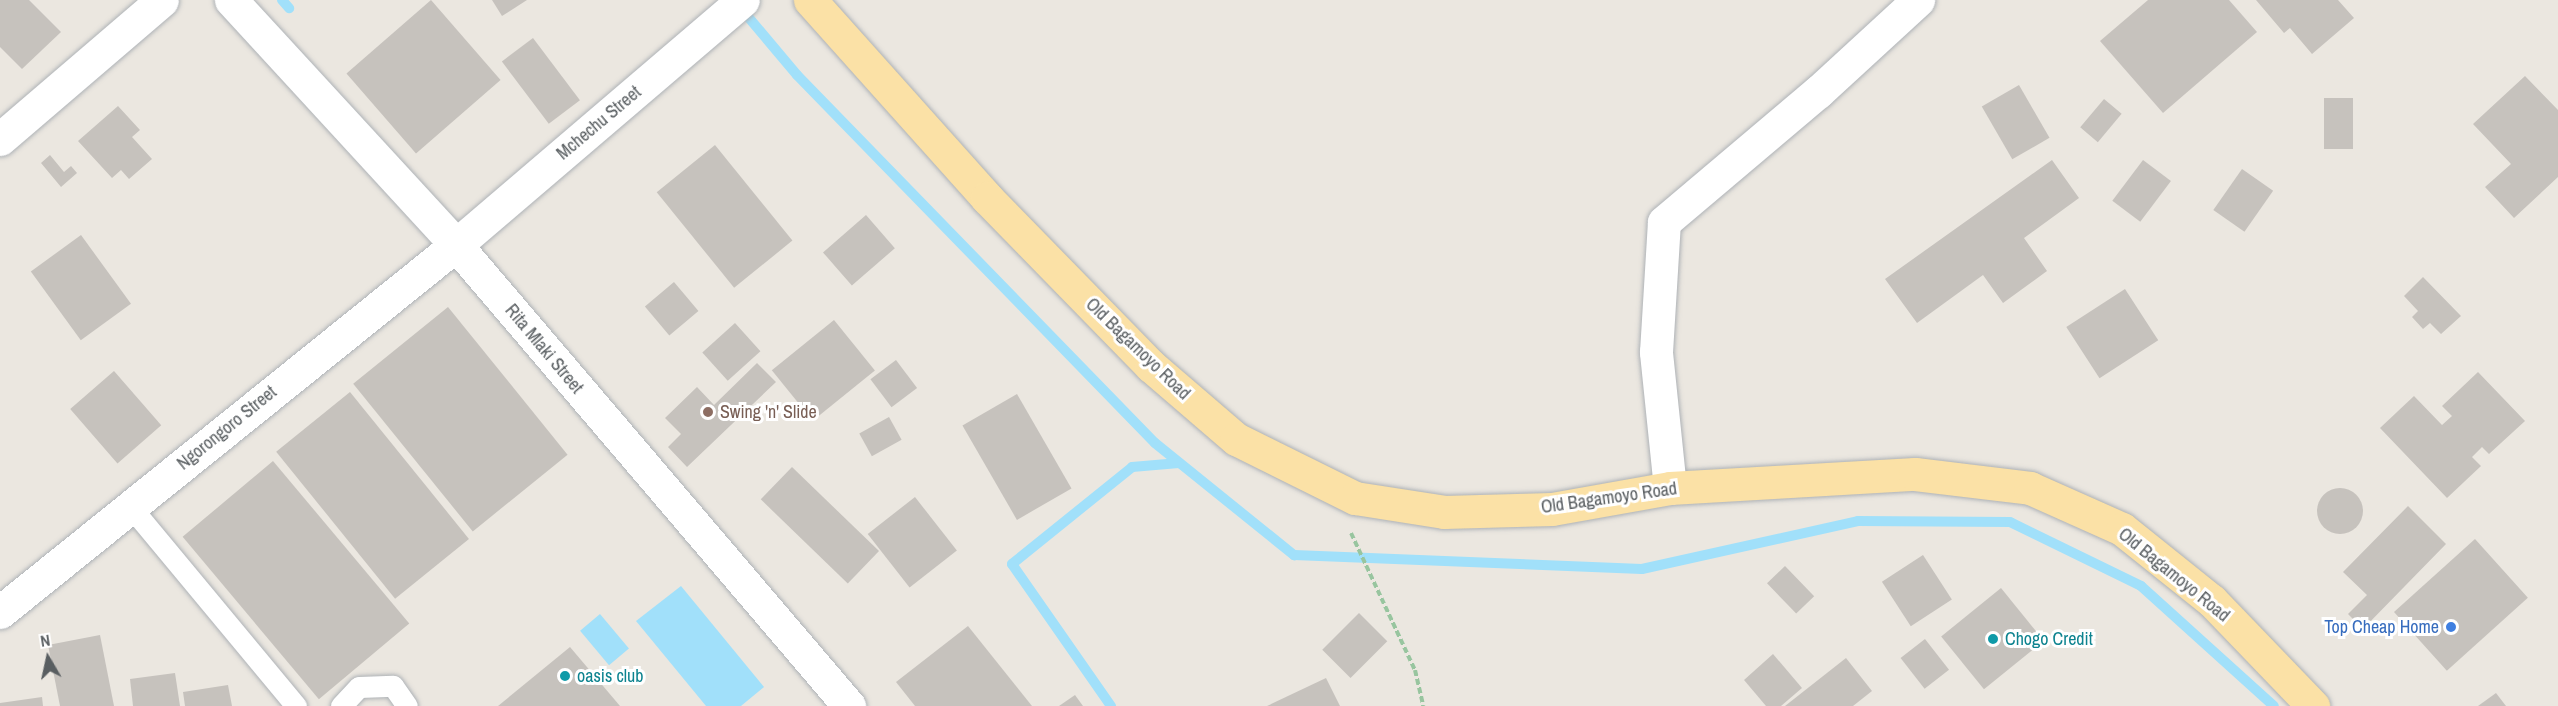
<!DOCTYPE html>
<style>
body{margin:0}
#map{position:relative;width:2558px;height:706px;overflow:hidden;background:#ebe7e0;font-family:"Archivo Narrow",sans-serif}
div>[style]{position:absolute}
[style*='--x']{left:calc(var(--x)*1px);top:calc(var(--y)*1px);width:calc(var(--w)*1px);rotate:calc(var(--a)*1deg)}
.water>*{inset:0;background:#a1e0fa;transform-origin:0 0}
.stream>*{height:10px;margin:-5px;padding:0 5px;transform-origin:5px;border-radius:5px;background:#a1e0fa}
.building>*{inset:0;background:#c6c2bd;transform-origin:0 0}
.round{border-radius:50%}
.path>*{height:4px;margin-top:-2px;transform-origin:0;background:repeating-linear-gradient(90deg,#98c59f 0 6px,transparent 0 9px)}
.roads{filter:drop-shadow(0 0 2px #aeb2b6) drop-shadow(0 0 2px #aeb2b6)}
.lane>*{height:21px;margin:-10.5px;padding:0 10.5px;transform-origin:10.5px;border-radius:10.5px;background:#fff}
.street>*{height:33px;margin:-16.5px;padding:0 16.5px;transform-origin:16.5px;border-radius:16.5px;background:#fff}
.primary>*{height:33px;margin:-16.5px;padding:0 16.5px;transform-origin:16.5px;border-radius:16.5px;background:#fbe1a6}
.dots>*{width:16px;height:16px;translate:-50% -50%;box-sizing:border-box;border:3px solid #fff;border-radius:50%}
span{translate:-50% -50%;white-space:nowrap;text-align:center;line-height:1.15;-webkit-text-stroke:6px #fff;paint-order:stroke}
.street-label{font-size:18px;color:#595e61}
.education-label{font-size:18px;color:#785e54}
.left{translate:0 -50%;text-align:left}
.shop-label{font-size:18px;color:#366cbe}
.right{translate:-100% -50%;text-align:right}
.culture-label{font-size:18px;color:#0d838f}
.north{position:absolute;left:18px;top:628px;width:60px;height:60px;-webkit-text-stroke:4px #fff;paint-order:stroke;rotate:351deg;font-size:16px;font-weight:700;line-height:24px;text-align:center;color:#595e61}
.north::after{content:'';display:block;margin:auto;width:21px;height:27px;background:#595e61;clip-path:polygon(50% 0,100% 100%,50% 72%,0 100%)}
</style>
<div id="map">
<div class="water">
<i style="clip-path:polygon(681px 586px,764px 687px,741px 706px,706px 706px,636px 621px)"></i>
<i style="left:600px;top:614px;width:45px;height:26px;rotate:50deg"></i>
</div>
<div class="stream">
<i style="--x:282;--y:0;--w:11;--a:49"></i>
<i style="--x:744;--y:12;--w:82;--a:49.9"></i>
<i style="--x:797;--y:75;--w:513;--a:45.79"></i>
<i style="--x:1155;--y:443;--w:179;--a:38.9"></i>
<i style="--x:1294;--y:555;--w:348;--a:2.3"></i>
<i style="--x:1642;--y:569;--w:221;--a:-12.5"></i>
<i style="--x:1858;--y:521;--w:152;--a:0.4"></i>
<i style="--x:2010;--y:522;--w:146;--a:26"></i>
<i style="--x:2141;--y:586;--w:179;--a:42.1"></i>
<i style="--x:1111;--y:706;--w:173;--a:-124.9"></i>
<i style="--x:1012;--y:564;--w:154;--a:-38.9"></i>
<i style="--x:1132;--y:467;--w:47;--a:-4.9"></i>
</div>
<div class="building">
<i style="clip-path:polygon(0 0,29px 0,61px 32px,22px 69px,0 47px)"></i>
<i style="left:431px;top:0;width:106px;height:112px;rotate:49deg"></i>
<i style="clip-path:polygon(492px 0,527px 0,502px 16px)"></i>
<i style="clip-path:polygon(2148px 0,2229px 0,2257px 32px,2163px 113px,2100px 41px)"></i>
<i style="clip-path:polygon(2256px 0,2338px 0,2354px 18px,2312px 54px,2290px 28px,2284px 33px)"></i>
<i style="left:533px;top:38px;width:78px;height:39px;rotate:53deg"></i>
<i style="clip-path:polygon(2525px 76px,2558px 110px,2558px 177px,2514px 218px,2485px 187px,2511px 164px,2473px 124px)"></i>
<i style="left:2019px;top:85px;width:61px;height:43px;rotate:60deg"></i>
<i style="left:2324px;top:98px;width:29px;height:51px"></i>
<i style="left:2104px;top:99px;width:23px;height:37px;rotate:40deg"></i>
<i style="clip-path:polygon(118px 106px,140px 130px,132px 137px,152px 159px,129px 179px,121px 170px,112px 178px,78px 141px)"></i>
<i style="left:715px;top:145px;width:123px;height:75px;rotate:51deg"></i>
<i style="clip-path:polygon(50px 155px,64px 172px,71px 166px,77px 173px,61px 187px,41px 163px)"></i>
<i style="clip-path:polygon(2052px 160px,2079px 198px,2024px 238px,2047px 271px,2003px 303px,1983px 275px,1917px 323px,1885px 279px)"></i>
<i style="left:2143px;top:160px;width:35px;height:51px;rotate:37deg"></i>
<i style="left:2242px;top:169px;width:38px;height:50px;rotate:35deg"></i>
<i style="left:866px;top:215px;width:44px;height:57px;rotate:49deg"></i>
<i style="left:81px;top:235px;width:85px;height:62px;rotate:54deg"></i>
<i style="clip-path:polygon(2423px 277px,2461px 316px,2441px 334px,2430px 323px,2423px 329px,2412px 317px,2418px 311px,2404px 296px)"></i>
<i style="left:674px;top:282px;width:38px;height:38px;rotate:50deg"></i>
<i style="left:2125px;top:289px;width:61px;height:70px;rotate:57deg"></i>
<i style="left:448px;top:307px;width:190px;height:122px;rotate:51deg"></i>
<i style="left:834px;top:320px;width:65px;height:80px;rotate:51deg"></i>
<i style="left:735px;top:323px;width:38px;height:44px;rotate:48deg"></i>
<i style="left:896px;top:360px;width:35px;height:32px;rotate:53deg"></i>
<i style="clip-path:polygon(757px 363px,776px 382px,687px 467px,668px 447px,681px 434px,665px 418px,697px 387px,714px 405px)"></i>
<i style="left:114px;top:371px;width:72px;height:58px;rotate:49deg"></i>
<i style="clip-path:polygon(2478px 372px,2525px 421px,2489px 454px,2482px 447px,2472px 457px,2481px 466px,2447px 498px,2380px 428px,2414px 396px,2442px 425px,2452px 416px,2442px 406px)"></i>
<i style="left:350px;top:392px;width:189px;height:95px;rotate:51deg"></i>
<i style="left:1017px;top:394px;width:109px;height:63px;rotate:60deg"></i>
<i style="left:889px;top:417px;width:26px;height:34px;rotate:61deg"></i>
<i style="left:273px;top:461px;width:212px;height:118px;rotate:50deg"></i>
<i style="left:792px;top:467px;width:121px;height:45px;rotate:44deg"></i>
<i class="round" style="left:2317px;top:488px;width:46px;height:46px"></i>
<i style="left:915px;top:497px;width:68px;height:60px;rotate:52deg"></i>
<i style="clip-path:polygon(2408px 506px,2446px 544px,2363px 629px,2348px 614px,2367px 595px,2343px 572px)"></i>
<i style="left:2475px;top:539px;width:79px;height:109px;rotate:48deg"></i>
<i style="left:1923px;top:555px;width:53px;height:49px;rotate:57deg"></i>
<i style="left:1785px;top:566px;width:42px;height:25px;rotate:46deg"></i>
<i style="left:2001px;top:588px;width:68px;height:77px;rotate:51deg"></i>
<i style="left:1359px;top:613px;width:40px;height:52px;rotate:45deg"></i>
<i style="clip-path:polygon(968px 626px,1032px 706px,915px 706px,896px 682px)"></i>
<i style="clip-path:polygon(100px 635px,114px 706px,60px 706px,48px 645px)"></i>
<i style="left:1925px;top:639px;width:39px;height:31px;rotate:52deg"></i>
<i style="clip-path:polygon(570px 647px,620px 706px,498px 706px)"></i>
<i style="clip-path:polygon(1773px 654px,1802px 688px,1781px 706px,1766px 706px,1744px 680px)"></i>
<i style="clip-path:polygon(1846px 658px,1872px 691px,1853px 706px,1785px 706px)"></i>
<i style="clip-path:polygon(175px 673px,180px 706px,133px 706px,130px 679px)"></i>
<i style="clip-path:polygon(1326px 678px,1340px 706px,1267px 706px)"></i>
<i style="clip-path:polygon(228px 685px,232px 706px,185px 706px,183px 692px)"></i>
<i style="clip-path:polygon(2496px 693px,2506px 706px,2478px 706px)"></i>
<i style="clip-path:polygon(1075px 695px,1083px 706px,1059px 706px)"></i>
<i style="clip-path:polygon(42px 697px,43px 706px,0 706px,0 703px)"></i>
</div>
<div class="path">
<i style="--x:1351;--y:533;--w:151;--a:65"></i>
<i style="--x:1415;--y:670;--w:37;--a:77"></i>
</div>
<div class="roads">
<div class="lane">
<i style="--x:130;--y:506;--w:260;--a:50.3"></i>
<i style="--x:341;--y:706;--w:26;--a:-47"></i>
<i style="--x:359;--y:687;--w:34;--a:-2"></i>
<i style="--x:393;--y:686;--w:24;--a:55"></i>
</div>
<div class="street">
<i style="--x:231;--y:0;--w:333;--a:47.4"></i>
<i style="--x:456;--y:245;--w:606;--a:49.55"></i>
<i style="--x:0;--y:139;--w:213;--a:-40.6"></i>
<i style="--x:1670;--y:488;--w:137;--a:-95.9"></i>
<i style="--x:1656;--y:352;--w:130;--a:-86.5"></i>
<i style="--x:1664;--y:222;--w:202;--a:-40.2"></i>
<i style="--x:1818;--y:92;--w:136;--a:-42.6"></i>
<i style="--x:0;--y:612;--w:585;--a:-38.83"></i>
<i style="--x:456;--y:245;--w:377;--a:-40.5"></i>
</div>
<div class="primary">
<i style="--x:810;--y:0;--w:266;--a:48.2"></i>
<i style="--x:987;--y:198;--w:235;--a:45.7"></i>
<i style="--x:1151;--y:366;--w:112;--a:40.7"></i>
<i style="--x:1236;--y:439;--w:133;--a:26.4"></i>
<i style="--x:1355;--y:498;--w:90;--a:8.9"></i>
<i style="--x:1444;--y:512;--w:108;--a:-1.6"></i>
<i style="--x:1552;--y:509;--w:120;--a:-10.1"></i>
<i style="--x:1670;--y:488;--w:245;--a:-3.3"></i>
<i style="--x:1915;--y:474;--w:116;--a:6.9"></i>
<i style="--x:2030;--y:488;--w:101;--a:24"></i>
<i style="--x:2122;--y:529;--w:115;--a:38.7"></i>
<i style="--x:2212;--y:601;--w:146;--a:46.1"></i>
</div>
</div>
<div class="dots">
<i style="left:708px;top:412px;background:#8d6e63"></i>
<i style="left:2451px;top:627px;background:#3f7fe0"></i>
<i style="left:1993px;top:639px;background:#0f9aa8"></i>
<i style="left:565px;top:676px;background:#0f9aa8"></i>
</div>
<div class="street-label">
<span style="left:599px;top:123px;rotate:-40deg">Mchechu Street</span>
<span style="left:544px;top:349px;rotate:50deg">Rita Mlaki Street</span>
<span style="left:1138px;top:349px;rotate:44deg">Old Bagamoyo Road</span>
<span style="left:227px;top:428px;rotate:-39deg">Ngorongoro Street</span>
<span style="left:1609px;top:498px;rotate:-8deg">Old Bagamoyo Road</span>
<span style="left:2174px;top:575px;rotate:39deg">Old Bagamoyo Road</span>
</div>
<div class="education-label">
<span class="left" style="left:720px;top:412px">Swing 'n' Slide</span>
</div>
<div class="shop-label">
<span class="right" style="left:2439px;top:627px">Top Cheap Home</span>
</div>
<div class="culture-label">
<span class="left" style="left:2005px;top:639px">Chogo Credit</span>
<span class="left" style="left:577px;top:676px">oasis club</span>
</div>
<div class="north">N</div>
</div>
